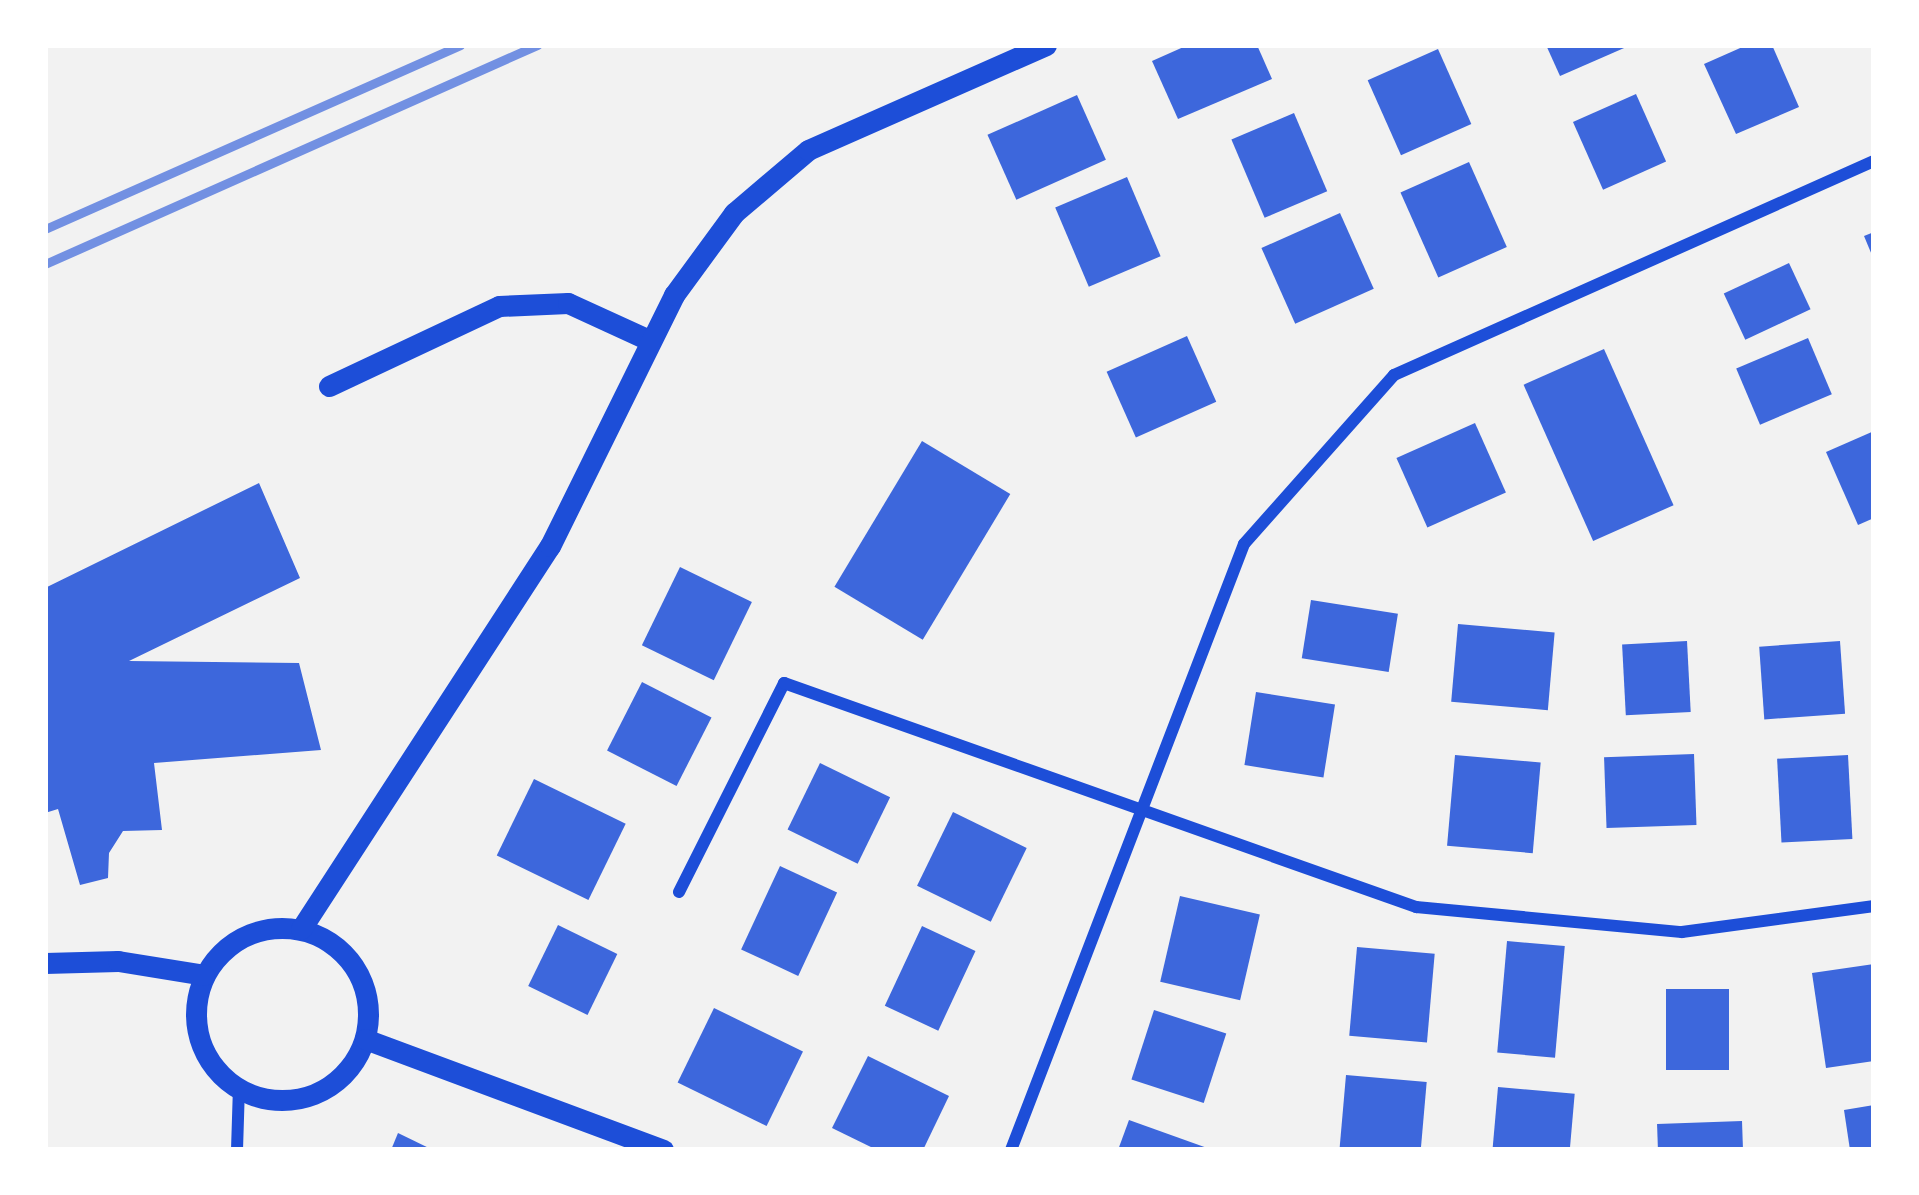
<!DOCTYPE html>
<style>
body{margin:0}
#map{position:relative;width:1919px;height:1195px;overflow:hidden;background:#f2f2f2;font-family:Overpass,sans-serif}
div>[style]{position:absolute}
[style*='--x']{left:calc(var(--x)*1px);top:calc(var(--y)*1px);width:calc(var(--w)*1px);rotate:calc(var(--a)*1deg)}
.building>*{inset:0;background:#3d67dc;transform-origin:0 0}
.minor>*{height:12px;margin:-6px;padding:0 6px;transform-origin:6px;border-radius:6px;background:#1d4ed8}
.tertiary>*{height:21px;margin:-10.5px;padding:0 10.5px;transform-origin:10.5px;border-radius:10.5px;background:#1d4ed8}
.tertiary>.ring{margin:-10.5px;padding:0;box-sizing:content-box;background:none;border:21px solid #1d4ed8;border-radius:50%}
.rail>*{height:9px;margin:-4.5px;padding:0 4.5px;transform-origin:4.5px;border-radius:4.5px;background:#7290e2}
span{translate:-50% -50%;white-space:nowrap;text-align:center;line-height:1.15;-webkit-text-stroke:10px #fff;paint-order:stroke}
.frame{position:absolute;inset:0;border:48px solid #fff;pointer-events:none}
</style>
<div id="map">
<div class="building">
<i style="clip-path:polygon(1188px 45px,1257px 45px,1272px 79px,1178px 119px,1152px 61px)"></i>
<i style="clip-path:polygon(1546px 45px,1631px 45px,1560px 76px)"></i>
<i style="clip-path:polygon(1747px 45px,1772px 45px,1799px 107px,1736px 134px,1704px 64px)"></i>
<i style="left:1438px;top:49px;width:82px;height:77px;rotate:66deg"></i>
<i style="left:1636px;top:94px;width:74px;height:69px;rotate:66deg"></i>
<i style="left:1077px;top:95px;width:71px;height:98px;rotate:66deg"></i>
<i style="left:1294px;top:113px;width:85px;height:68px;rotate:67deg"></i>
<i style="left:1469px;top:162px;width:93px;height:75px;rotate:66deg"></i>
<i style="left:1127px;top:177px;width:86px;height:78px;rotate:67deg"></i>
<i style="left:1340px;top:213px;width:83px;height:86px;rotate:66deg"></i>
<i style="clip-path:polygon(1874px 232px,1874px 260px,1864px 236px)"></i>
<i style="left:1789px;top:263px;width:51px;height:72px;rotate:65deg"></i>
<i style="left:1187px;top:336px;width:72px;height:88px;rotate:66deg"></i>
<i style="left:1808px;top:338px;width:61px;height:78px;rotate:67deg"></i>
<i style="left:1604px;top:349px;width:171px;height:88px;rotate:66deg"></i>
<i style="left:1475px;top:423px;width:76px;height:86px;rotate:66deg"></i>
<i style="clip-path:polygon(1874px 431px,1874px 518px,1858px 525px,1826px 452px)"></i>
<i style="left:922px;top:441px;width:103px;height:170px;rotate:31deg"></i>
<i style="clip-path:polygon(259px 483px,300px 578px,129px 661px,299px 663px,321px 750px,154px 763px,162px 830px,123px 831px,109px 853px,108px 878px,80px 885px,58px 809px,45px 813px,45px 588px)"></i>
<i style="left:680px;top:567px;width:80px;height:87px;rotate:26deg"></i>
<i style="left:1311px;top:600px;width:88px;height:59px;rotate:9deg"></i>
<i style="left:1458px;top:624px;width:97px;height:78px;rotate:5deg"></i>
<i style="left:1687px;top:641px;width:71px;height:65px;rotate:87deg"></i>
<i style="left:1840px;top:641px;width:73px;height:81px;rotate:86deg"></i>
<i style="left:642px;top:682px;width:78px;height:77px;rotate:27deg"></i>
<i style="left:1256px;top:692px;width:80px;height:74px;rotate:9deg"></i>
<i style="left:1694px;top:754px;width:71px;height:90px;rotate:88deg"></i>
<i style="left:1455px;top:755px;width:86px;height:91px;rotate:5deg"></i>
<i style="left:1848px;top:755px;width:84px;height:71px;rotate:87deg"></i>
<i style="left:820px;top:763px;width:78px;height:74px;rotate:26deg"></i>
<i style="left:534px;top:779px;width:102px;height:85px;rotate:26deg"></i>
<i style="left:953px;top:812px;width:82px;height:82px;rotate:26deg"></i>
<i style="left:780px;top:866px;width:63px;height:92px;rotate:25deg"></i>
<i style="left:1180px;top:896px;width:82px;height:88px;rotate:13deg"></i>
<i style="left:558px;top:925px;width:66px;height:68px;rotate:26deg"></i>
<i style="left:922px;top:926px;width:59px;height:88px;rotate:25deg"></i>
<i style="left:1507px;top:941px;width:58px;height:112px;rotate:5deg"></i>
<i style="left:1357px;top:947px;width:78px;height:89px;rotate:5deg"></i>
<i style="clip-path:polygon(1874px 964px,1874px 1061px,1826px 1068px,1812px 973px)"></i>
<i style="left:1666px;top:989px;width:63px;height:81px"></i>
<i style="left:714px;top:1008px;width:99px;height:83px;rotate:26deg"></i>
<i style="left:1154px;top:1010px;width:76px;height:73px;rotate:18deg"></i>
<i style="clip-path:polygon(868px 1056px,949px 1096px,923px 1150px,877px 1150px,832px 1128px)"></i>
<i style="left:1346px;top:1075px;width:81px;height:75px;rotate:5deg"></i>
<i style="left:1498px;top:1087px;width:77px;height:63px;rotate:5deg"></i>
<i style="clip-path:polygon(1874px 1105px,1874px 1150px,1850px 1150px,1844px 1110px)"></i>
<i style="clip-path:polygon(1129px 1120px,1210px 1149px,1210px 1150px,1118px 1150px)"></i>
<i style="left:1742px;top:1121px;width:29px;height:85px;rotate:88deg"></i>
<i style="clip-path:polygon(398px 1133px,433px 1150px,391px 1150px)"></i>
</div>
<div class="minor">
<i style="--x:679;--y:892;--w:234;--a:-63.3"></i>
<i style="--x:784;--y:683;--w:671;--a:19.52"></i>
<i style="--x:1416;--y:907;--w:267;--a:5.4"></i>
<i style="--x:1682;--y:932;--w:194;--a:-7.7"></i>
<i style="--x:237;--y:1150;--w:62;--a:-88.2"></i>
<i style="--x:1011;--y:1150;--w:649;--a:-68.97"></i>
<i style="--x:1244;--y:544;--w:226;--a:-48.4"></i>
<i style="--x:1394;--y:375;--w:526;--a:-24.03"></i>
</div>
<div class="tertiary">
<i style="--x:329;--y:386;--w:188;--a:-25.2"></i>
<i style="--x:499;--y:306;--w:69;--a:-2.5"></i>
<i style="--x:568;--y:303;--w:91;--a:24.6"></i>
<i class="ring" style="left:196px;top:928px;width:151px;height:151px"></i>
<i style="--x:301;--y:929;--w:457;--a:-57"></i>
<i style="--x:550;--y:546;--w:280;--a:-63.7"></i>
<i style="--x:674;--y:295;--w:102;--a:-53.8"></i>
<i style="--x:734;--y:213;--w:97;--a:-40.4"></i>
<i style="--x:808;--y:150;--w:260;--a:-23.8"></i>
<i style="--x:45;--y:963;--w:73;--a:-1.6"></i>
<i style="--x:118;--y:961;--w:87;--a:9.2"></i>
<i style="--x:365;--y:1039;--w:318;--a:20.4"></i>
</div>
<div class="rail">
<i style="--x:45;--y:229;--w:454;--a:-23.9"></i>
<i style="--x:45;--y:264;--w:539;--a:-23.99"></i>
</div>
<div class="frame"></div>
</div>
